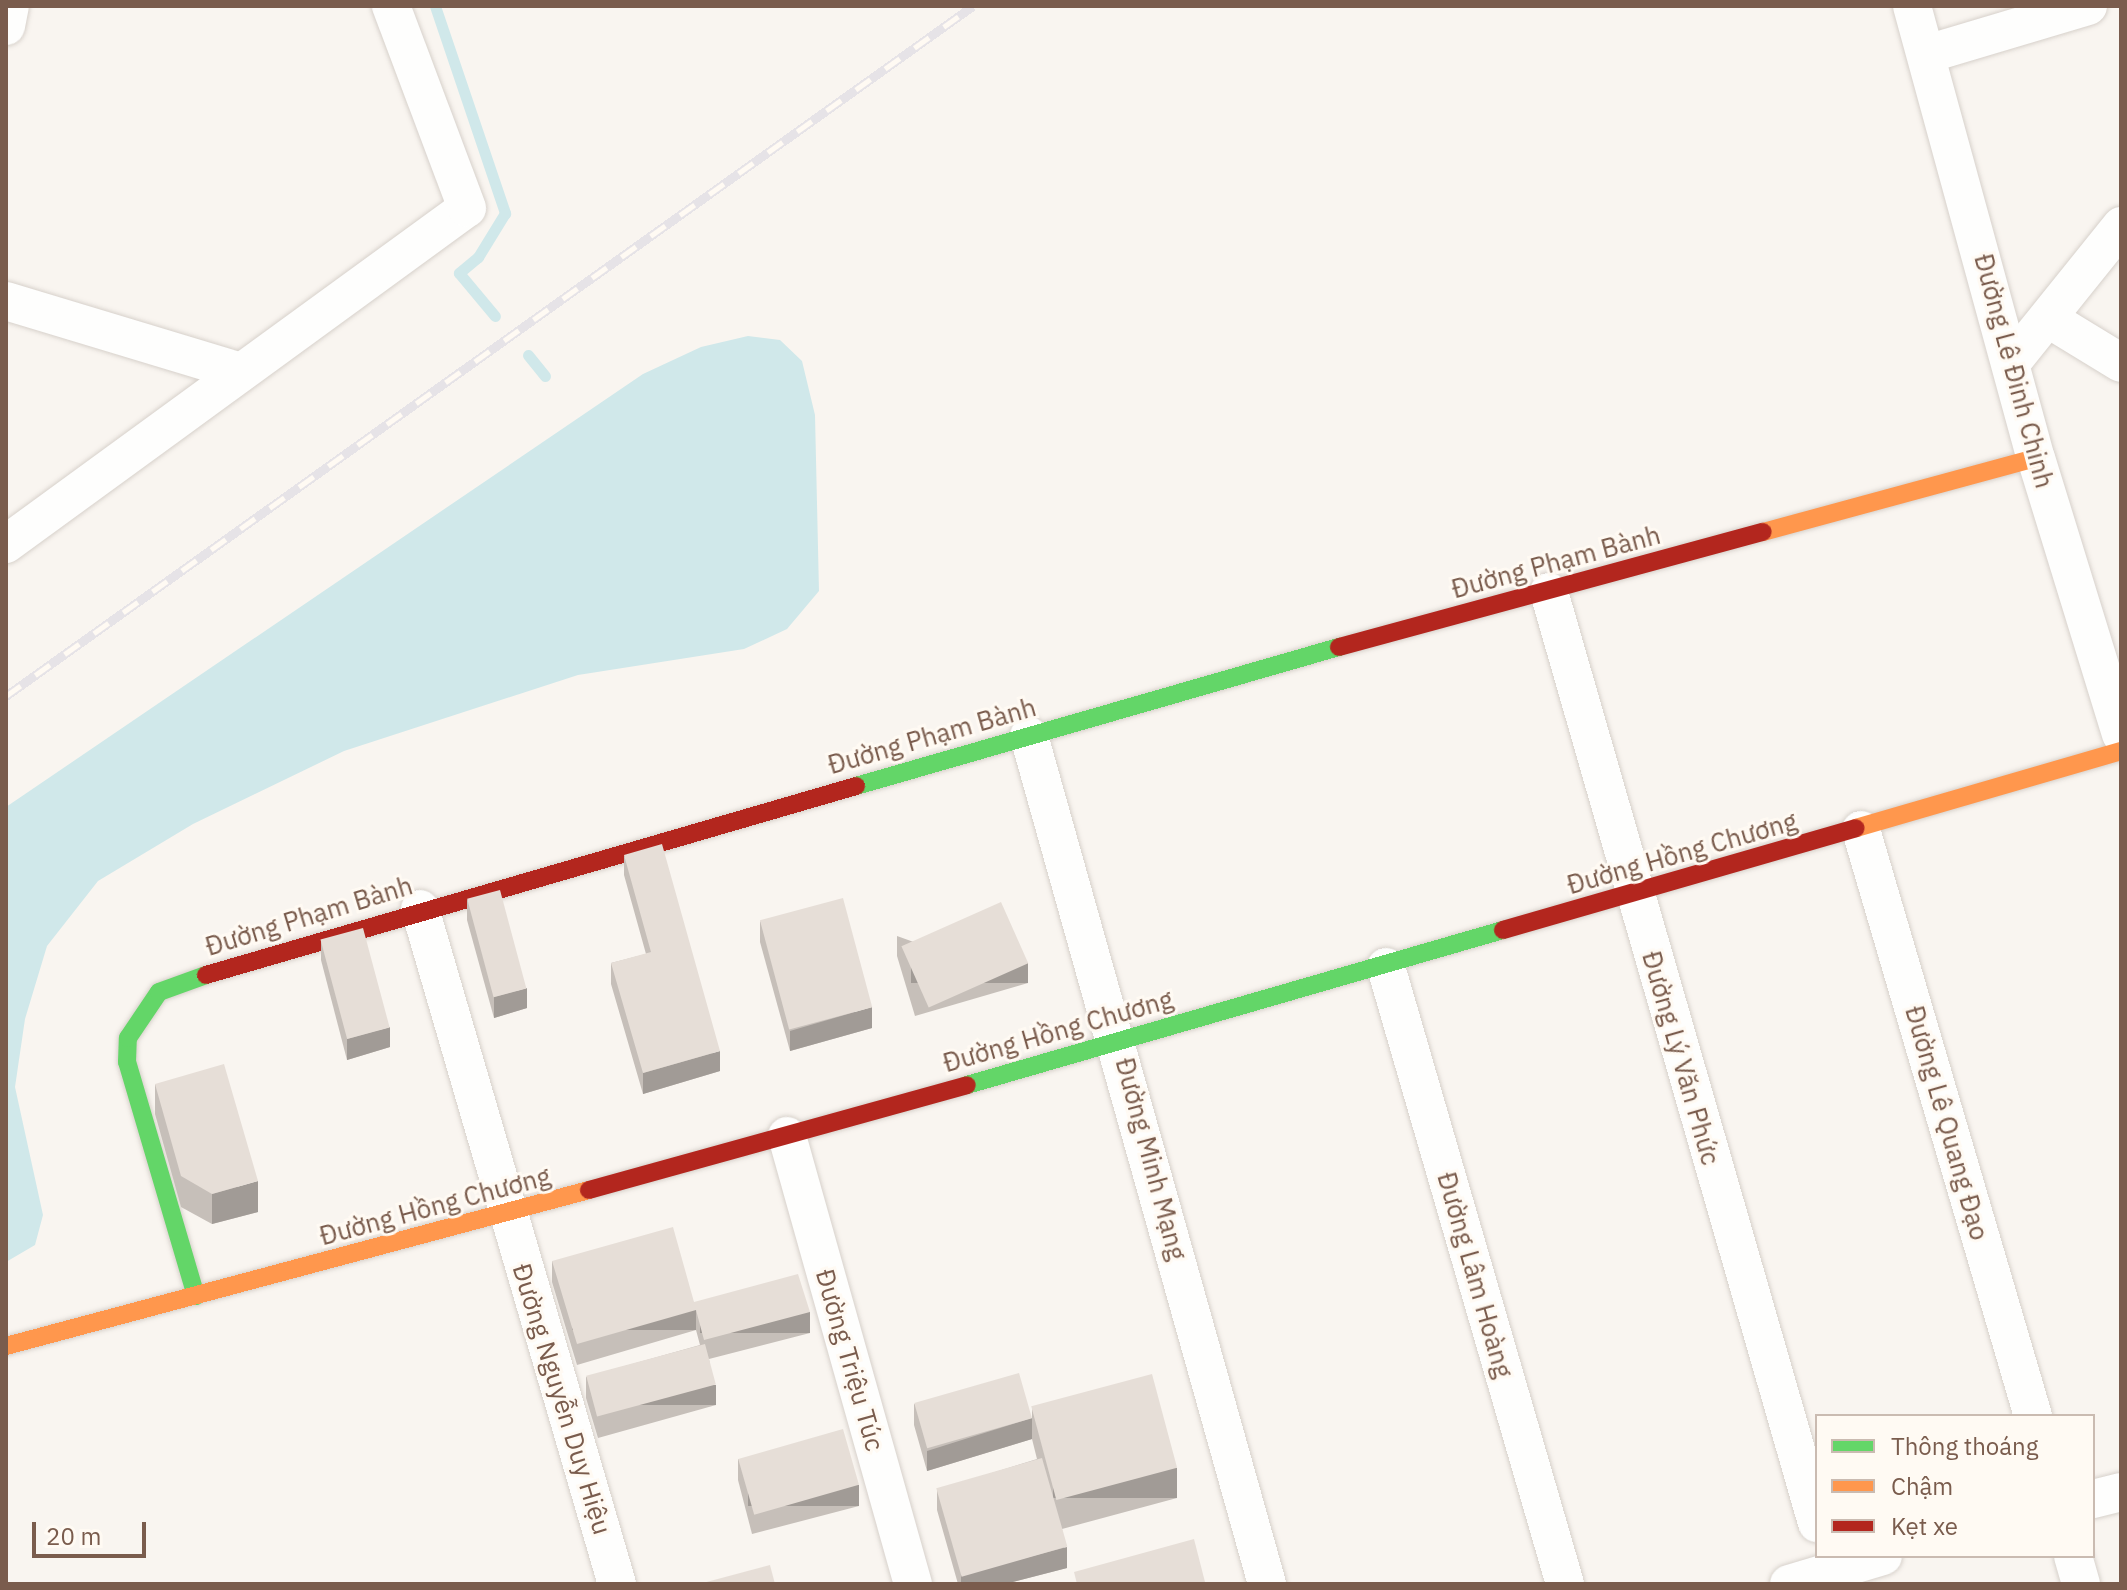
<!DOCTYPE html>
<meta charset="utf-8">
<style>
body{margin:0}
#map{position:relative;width:2127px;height:1590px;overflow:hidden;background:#f9f5f0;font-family:"IBM Plex Sans",sans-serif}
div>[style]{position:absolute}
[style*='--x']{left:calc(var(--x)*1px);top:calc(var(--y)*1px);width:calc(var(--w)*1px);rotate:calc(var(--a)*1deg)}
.water>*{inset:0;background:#d0e8ea}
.stream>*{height:11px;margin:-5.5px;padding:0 5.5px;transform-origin:5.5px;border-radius:5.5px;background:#d0e8ea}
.roads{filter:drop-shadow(0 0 2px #d7d1cb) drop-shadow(0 0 2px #d7d1cb)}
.street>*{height:38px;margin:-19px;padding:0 19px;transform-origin:19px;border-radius:19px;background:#fefefd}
.fast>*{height:18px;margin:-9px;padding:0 9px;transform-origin:9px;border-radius:9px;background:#63d668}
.slow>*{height:18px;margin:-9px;padding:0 9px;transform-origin:9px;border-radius:9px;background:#ff974d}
.jam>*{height:18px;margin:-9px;padding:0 9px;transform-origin:9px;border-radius:9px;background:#b3261e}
.rail>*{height:9px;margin-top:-4.5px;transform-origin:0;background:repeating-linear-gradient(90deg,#fffaf3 0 18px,#e6e3e7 0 36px);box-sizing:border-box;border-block:2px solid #e6e3e7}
.wall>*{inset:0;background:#c6bfb9}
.shaded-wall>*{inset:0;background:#a19b96;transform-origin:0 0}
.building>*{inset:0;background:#e6ded7;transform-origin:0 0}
span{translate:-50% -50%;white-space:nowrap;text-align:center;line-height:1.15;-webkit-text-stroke:6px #fffaf3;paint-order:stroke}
.street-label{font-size:26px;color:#7a5c4d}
.frame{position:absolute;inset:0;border:8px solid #7a5c4d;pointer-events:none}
.legend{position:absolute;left:1815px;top:1414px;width:280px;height:144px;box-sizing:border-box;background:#fffaf3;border:2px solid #cabbb1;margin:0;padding:10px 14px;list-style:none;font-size:24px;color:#7a5c4d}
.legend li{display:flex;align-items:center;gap:16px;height:40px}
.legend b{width:40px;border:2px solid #cabbb1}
.scale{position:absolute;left:32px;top:1522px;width:114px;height:36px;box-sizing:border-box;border:4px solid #7a5c4d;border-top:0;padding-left:10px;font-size:24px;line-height:28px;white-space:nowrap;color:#7a5c4d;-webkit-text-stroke:6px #fffaf3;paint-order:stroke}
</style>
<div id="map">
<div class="water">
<i style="clip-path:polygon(748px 336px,780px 340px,802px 361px,815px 415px,819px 591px,787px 629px,744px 649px,578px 675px,344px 751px,193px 824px,98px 881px,47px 946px,25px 1019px,15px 1087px,43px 1215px,35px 1245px,6px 1262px,6px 807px,643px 374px,701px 347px)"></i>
</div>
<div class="stream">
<i style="--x:435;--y:6;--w:219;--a:71.3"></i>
<i style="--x:505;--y:213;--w:52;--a:121.5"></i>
<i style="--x:478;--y:257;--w:25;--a:140"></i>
<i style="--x:459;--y:273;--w:56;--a:50.1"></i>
<i style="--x:528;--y:355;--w:27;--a:51"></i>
</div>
<div class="roads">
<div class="street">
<i style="--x:1912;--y:6;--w:469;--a:74.7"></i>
<i style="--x:2036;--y:458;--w:289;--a:72.9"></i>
<i style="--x:6;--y:26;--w:20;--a:-79"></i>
<i style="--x:1927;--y:54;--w:168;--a:-16.6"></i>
<i style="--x:6;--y:301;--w:242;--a:16.8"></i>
<i style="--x:2049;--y:319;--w:84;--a:31.4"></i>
<i style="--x:2011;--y:363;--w:176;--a:-51.2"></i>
<i style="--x:6;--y:544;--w:570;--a:-36.09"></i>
<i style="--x:467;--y:208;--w:216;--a:-110.6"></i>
<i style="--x:1549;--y:592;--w:969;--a:73.94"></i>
<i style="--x:1029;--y:736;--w:881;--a:74.32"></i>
<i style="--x:1861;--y:830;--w:611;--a:73.64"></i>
<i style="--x:420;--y:909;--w:703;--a:73.73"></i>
<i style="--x:1386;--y:967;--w:642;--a:73.82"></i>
<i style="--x:787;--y:1136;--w:465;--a:74.3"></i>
<i style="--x:2093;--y:1499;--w:29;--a:-14"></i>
<i style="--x:2073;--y:1556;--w:29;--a:74"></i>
<i style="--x:1789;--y:1584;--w:98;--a:-16.6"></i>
</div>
<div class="fast">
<i style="--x:856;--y:786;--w:503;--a:-16.06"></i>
<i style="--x:967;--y:1085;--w:558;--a:-16.13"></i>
<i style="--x:196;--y:1296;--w:244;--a:-106.4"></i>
<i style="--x:127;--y:1062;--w:24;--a:-88"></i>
<i style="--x:128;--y:1038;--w:55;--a:-56"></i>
<i style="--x:159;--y:992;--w:50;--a:-19.9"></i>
</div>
<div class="slow">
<i style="--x:1763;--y:532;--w:283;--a:-15.2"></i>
<i style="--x:1856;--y:828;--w:276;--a:-16.2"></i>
<i style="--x:6;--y:1346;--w:604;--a:-14.98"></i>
</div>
<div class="jam">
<i style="--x:1339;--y:647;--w:439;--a:-15.2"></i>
<i style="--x:1503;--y:930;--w:367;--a:-16.1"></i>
<i style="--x:206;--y:975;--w:677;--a:-16.21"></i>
<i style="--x:589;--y:1190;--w:392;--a:-15.5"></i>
</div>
</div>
<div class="rail">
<i style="--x:6;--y:696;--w:1188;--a:-35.51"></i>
</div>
<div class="wall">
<i style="clip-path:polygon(624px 855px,720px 1071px,643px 1094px,611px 984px,611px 963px,646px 954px,624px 875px)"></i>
<i style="clip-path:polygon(467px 899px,527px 1008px,494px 1018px,467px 920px)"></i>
<i style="clip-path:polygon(760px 921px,872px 1028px,790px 1051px,760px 942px)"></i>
<i style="clip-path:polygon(897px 936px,1028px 983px,915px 1016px,897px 956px)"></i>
<i style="clip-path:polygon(321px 940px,390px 1047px,347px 1060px,321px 960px)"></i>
<i style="clip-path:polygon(155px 1084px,258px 1212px,212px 1224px,181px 1207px,155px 1114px)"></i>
<i style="clip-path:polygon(552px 1261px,694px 1302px,810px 1333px,709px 1359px,716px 1405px,598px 1438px,586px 1398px,586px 1377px,700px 1345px,696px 1330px,577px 1365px,552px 1282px)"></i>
<i style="clip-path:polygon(914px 1404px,1032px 1418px,1032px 1409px,1177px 1498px,1062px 1529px,1067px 1568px,1005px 1584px,958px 1584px,937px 1510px,937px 1490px,1037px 1459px,1032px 1439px,927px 1471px,914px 1425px)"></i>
<i style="clip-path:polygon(738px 1459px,859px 1506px,752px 1534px,738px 1480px)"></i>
</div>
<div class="shaded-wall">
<i style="left:1028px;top:963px;width:20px;height:117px;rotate:90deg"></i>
<i style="clip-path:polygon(527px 988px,527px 1008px,494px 1018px,494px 997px)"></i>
<i style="clip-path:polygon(872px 1007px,872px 1028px,790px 1051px,790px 1031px)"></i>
<i style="clip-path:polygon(390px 1027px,390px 1047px,347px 1060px,347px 1039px)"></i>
<i style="clip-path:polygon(720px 1051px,720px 1071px,643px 1094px,643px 1073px)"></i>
<i style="clip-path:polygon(258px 1181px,258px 1212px,212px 1224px,212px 1194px)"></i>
<i style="left:696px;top:1310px;width:20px;height:124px;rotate:90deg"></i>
<i style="left:810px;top:1312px;width:21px;height:110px;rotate:90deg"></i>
<i style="left:716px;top:1385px;width:20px;height:122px;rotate:90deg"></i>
<i style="clip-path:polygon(1032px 1418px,1032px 1439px,927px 1471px,927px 1451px)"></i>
<i style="left:1177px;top:1468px;width:30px;height:124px;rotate:90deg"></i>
<i style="left:859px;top:1485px;width:21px;height:111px;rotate:90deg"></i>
<i style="clip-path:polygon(1067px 1547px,1067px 1568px,1005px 1584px,961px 1584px,961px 1575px)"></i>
</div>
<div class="building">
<i style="clip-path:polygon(662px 844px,720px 1051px,643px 1073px,611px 963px,651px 952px,624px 855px)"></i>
<i style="left:500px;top:890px;width:102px;height:34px;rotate:75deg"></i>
<i style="left:843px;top:898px;width:113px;height:86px;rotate:75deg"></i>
<i style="left:1001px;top:902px;width:67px;height:109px;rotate:66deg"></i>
<i style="left:363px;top:928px;width:103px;height:44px;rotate:75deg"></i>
<i style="clip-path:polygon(224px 1064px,258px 1181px,212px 1194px,181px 1176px,155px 1084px)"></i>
<i style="clip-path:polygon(673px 1227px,694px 1302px,798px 1274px,810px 1312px,704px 1340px,696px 1310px,577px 1344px,552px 1261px)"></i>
<i style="left:705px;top:1344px;width:42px;height:123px;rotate:75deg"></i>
<i style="left:1019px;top:1373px;width:47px;height:109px;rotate:74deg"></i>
<i style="left:1152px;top:1374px;width:97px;height:125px;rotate:75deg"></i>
<i style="left:843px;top:1429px;width:58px;height:109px;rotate:74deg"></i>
<i style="left:1042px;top:1458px;width:92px;height:110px;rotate:74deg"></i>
<i style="clip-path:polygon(1194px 1539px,1205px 1582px,1199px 1584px,1077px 1584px,1074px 1572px)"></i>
<i style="clip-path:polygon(770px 1565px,775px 1584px,699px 1584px)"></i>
</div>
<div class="street-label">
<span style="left:2014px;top:371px;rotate:75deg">Đường Lê Đinh Chinh</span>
<span style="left:1556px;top:562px;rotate:-15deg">Đường Phạm Bành</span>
<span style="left:932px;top:736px;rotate:-16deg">Đường Phạm Bành</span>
<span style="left:1682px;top:853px;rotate:-16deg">Đường Hồng Chương</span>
<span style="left:309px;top:916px;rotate:-17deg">Đường Phạm Bành</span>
<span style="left:1058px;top:1031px;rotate:-16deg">Đường Hồng Chương</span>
<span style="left:1681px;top:1058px;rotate:74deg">Đường Lý Văn Phức</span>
<span style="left:1947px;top:1123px;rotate:74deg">Đường Lê Quang Đạo</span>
<span style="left:1151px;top:1159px;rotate:75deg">Đường Minh Mạng</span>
<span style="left:435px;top:1206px;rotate:-15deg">Đường Hồng Chương</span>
<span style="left:1475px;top:1275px;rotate:74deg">Đường Lâm Hoàng</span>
<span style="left:850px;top:1360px;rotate:74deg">Đường Triệu Túc</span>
<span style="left:562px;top:1399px;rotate:73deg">Đường Nguyễn Duy Hiệu</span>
</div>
<div class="frame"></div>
<ul class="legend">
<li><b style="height:10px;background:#63d668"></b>Thông thoáng</li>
<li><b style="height:10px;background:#ff974d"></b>Chậm</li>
<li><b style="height:10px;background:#b3261e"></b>Kẹt xe</li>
</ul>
<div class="scale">20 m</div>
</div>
